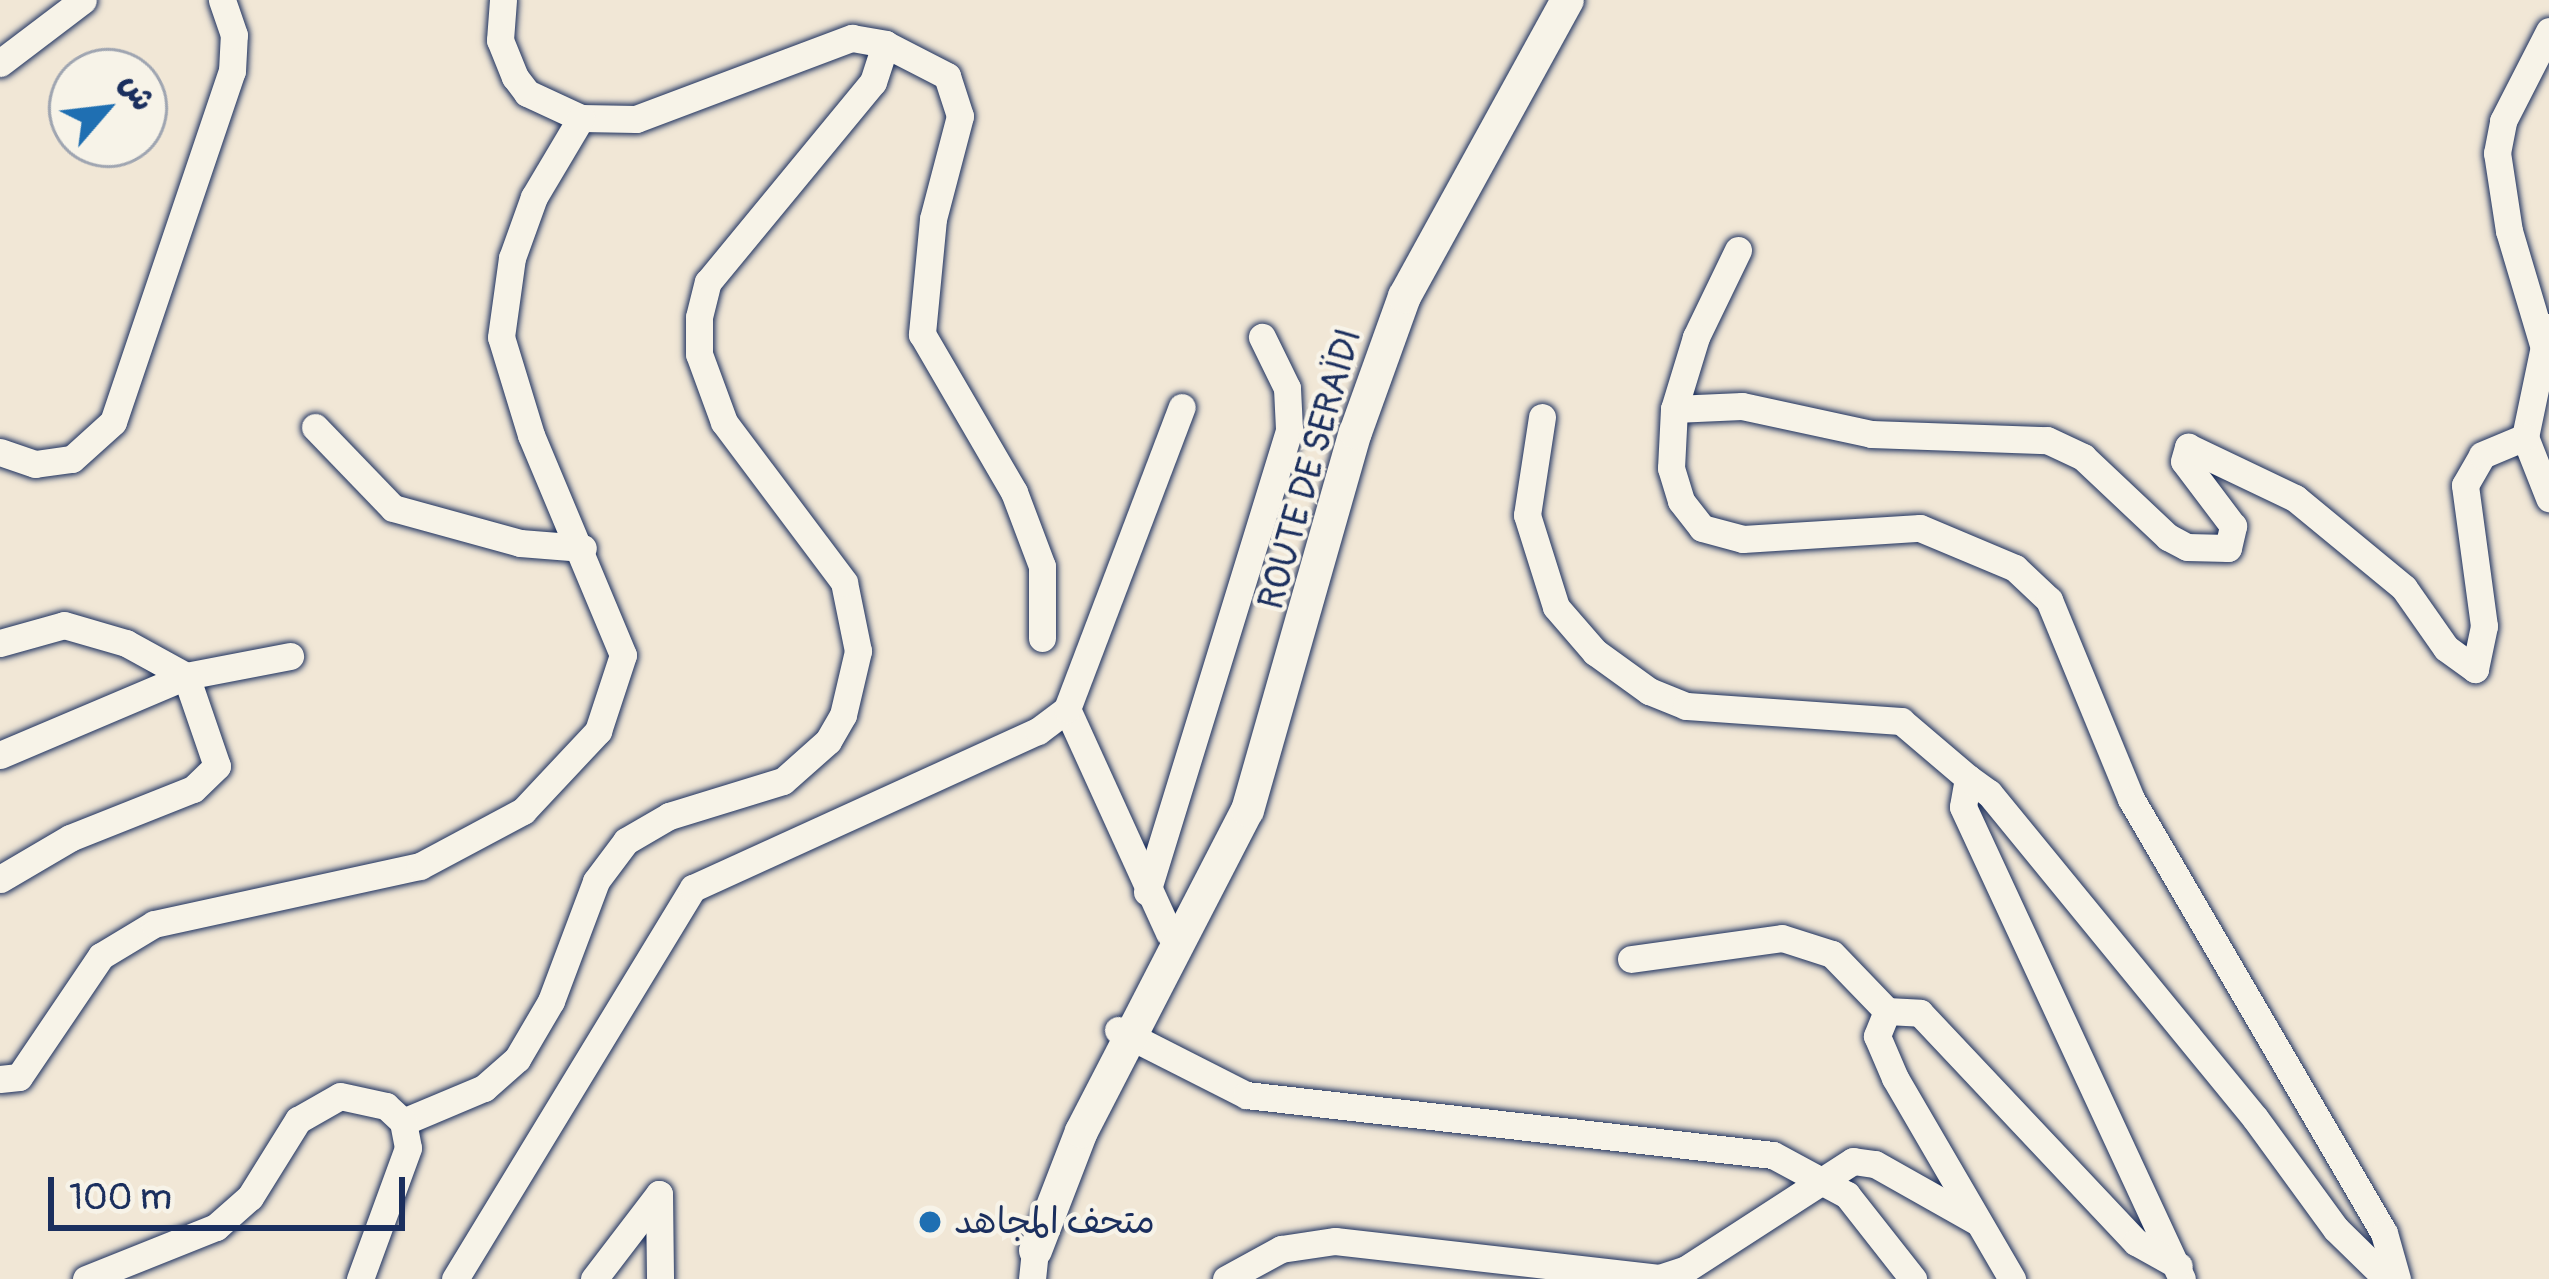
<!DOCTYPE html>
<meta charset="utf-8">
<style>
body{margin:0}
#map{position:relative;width:2549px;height:1279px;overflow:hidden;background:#f1e7d6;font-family:Pangolin,"Playpen Sans Arabic",sans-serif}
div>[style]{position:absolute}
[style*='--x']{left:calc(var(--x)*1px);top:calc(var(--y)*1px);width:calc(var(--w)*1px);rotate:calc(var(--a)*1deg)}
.roads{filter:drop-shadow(0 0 3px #1b2f5e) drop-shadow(0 0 3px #1b2f5e)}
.minor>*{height:27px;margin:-13.5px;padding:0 13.5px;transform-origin:13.5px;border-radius:13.5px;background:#f7f3e8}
.major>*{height:33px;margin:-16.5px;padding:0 16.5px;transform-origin:16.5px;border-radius:16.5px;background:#f7f3e8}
.dots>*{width:33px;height:33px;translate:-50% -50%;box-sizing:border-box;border:6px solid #f7f3e8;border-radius:50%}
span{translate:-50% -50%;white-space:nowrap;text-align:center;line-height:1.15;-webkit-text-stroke:9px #f7f3e8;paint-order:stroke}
.street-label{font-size:36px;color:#1b2f5e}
.poi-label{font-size:36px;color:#1b2f5e}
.left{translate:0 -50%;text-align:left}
.north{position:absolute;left:48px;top:48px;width:120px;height:120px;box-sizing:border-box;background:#f7f3e8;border:3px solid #9fa5b1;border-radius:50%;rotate:62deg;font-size:33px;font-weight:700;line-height:48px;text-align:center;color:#1b2f5e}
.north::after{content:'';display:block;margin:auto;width:42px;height:54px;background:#1f6fb2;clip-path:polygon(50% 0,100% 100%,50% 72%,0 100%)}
.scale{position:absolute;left:48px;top:1177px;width:357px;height:54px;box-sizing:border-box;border:6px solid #1b2f5e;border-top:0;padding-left:15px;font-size:36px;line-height:42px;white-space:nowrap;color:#1b2f5e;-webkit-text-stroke:9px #f7f3e8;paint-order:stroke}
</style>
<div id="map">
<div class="roads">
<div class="minor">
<i style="--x:503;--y:0;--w:40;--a:94.3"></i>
<i style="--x:500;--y:40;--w:40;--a:68"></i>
<i style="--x:515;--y:77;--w:20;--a:53"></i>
<i style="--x:527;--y:93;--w:60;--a:24.8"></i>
<i style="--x:581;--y:118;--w:55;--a:1"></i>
<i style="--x:636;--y:119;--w:231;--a:-20.6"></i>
<i style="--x:852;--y:38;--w:34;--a:10"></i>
<i style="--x:885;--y:44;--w:70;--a:27.3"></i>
<i style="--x:947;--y:76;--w:42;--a:72"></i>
<i style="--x:960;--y:116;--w:106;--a:104.7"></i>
<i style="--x:933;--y:219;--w:116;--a:95.5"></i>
<i style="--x:922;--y:334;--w:183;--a:59.8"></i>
<i style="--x:1014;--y:492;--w:79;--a:69.3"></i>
<i style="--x:1042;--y:566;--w:72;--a:90"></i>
<i style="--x:0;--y:63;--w:104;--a:-37.2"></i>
<i style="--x:1738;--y:250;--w:97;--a:115.8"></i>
<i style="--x:1696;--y:337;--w:75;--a:107"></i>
<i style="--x:1674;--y:409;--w:59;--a:92.9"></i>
<i style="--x:1671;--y:468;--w:34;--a:73"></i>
<i style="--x:1681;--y:501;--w:34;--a:52"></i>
<i style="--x:1702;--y:528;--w:42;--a:15"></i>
<i style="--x:1743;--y:539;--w:177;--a:-3.6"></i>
<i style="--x:1920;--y:528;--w:103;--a:22.8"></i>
<i style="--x:2015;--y:568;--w:47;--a:43.3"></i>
<i style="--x:2049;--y:600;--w:215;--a:67.6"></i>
<i style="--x:2131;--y:799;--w:502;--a:59.76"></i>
<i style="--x:2384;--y:1233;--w:48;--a:74.2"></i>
<i style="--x:2548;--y:327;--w:112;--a:101.8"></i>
<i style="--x:2525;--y:437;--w:66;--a:68.5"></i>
<i style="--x:2543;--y:345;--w:119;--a:-106.6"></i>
<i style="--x:2509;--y:231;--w:79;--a:-98.7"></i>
<i style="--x:2497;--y:153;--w:33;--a:-79"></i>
<i style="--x:2503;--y:121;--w:101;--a:-62.9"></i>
<i style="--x:1674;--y:409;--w:68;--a:-2.5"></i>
<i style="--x:1742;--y:406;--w:132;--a:12.2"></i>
<i style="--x:1871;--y:434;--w:176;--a:2"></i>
<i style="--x:2047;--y:440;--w:40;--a:25"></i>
<i style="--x:2083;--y:457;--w:117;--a:43.3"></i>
<i style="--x:2168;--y:537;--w:21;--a:28"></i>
<i style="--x:2187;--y:547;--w:41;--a:1.4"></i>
<i style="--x:2228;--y:548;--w:23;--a:-77"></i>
<i style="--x:2233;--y:526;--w:81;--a:-127"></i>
<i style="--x:2184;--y:461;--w:15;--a:-74"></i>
<i style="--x:2188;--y:447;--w:119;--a:25.5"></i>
<i style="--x:2295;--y:498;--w:141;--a:39.5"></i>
<i style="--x:2404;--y:588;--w:73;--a:55"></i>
<i style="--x:2446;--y:648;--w:36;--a:36"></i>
<i style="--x:2475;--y:669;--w:44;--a:-78.2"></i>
<i style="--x:2484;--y:626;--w:142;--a:-97.7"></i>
<i style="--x:2465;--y:485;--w:34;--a:-60"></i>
<i style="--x:2482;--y:455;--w:47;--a:-22.7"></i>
<i style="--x:1542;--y:417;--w:99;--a:98.7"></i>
<i style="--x:1527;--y:515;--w:96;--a:72.5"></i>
<i style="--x:1556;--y:607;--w:60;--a:49.1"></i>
<i style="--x:1595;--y:652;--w:67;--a:35.8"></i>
<i style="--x:1649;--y:691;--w:40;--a:22"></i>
<i style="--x:1686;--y:706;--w:216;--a:4"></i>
<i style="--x:1901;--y:721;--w:88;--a:40.4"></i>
<i style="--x:1968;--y:778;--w:29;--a:100"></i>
<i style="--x:1963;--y:807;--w:520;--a:65.11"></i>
<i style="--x:315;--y:427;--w:112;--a:46.1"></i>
<i style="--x:393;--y:508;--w:132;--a:15.4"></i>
<i style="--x:520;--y:543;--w:63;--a:4.5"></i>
<i style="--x:0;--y:452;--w:37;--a:19"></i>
<i style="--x:35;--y:464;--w:37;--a:-8"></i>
<i style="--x:72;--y:459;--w:55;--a:-42.1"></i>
<i style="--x:113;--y:422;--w:371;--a:-71.3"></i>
<i style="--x:232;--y:71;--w:36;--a:-87"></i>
<i style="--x:234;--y:35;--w:37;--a:-109"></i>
<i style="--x:0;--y:643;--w:66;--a:-15.7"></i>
<i style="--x:64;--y:625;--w:65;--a:16.2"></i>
<i style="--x:126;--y:643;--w:68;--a:28.8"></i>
<i style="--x:186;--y:676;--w:106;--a:-10.9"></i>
<i style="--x:1067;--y:709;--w:246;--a:65.5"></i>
<i style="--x:0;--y:755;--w:202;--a:-23"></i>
<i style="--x:186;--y:676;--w:95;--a:71"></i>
<i style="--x:217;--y:766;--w:33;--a:136"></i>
<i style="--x:193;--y:789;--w:132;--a:158.3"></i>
<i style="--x:70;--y:838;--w:81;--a:149.6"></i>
<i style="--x:1968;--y:778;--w:26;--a:36"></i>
<i style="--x:1989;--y:793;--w:420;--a:50.7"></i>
<i style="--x:2255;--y:1118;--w:137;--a:53.9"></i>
<i style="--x:2336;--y:1229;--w:71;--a:44.4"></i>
<i style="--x:1147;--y:892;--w:484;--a:-72.9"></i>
<i style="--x:1289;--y:429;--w:41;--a:-92.8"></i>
<i style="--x:1287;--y:388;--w:57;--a:-116.1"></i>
<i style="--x:1631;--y:959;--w:152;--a:-7.9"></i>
<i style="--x:1782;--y:938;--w:52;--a:17.7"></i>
<i style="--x:1832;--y:954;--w:79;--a:46"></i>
<i style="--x:1887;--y:1011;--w:33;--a:3"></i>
<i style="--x:1920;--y:1013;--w:315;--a:46.7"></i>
<i style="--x:2136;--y:1242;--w:49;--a:29.2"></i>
<i style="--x:1887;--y:1011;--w:27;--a:112"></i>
<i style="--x:1877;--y:1036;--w:46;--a:66.8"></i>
<i style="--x:1895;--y:1078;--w:233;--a:59.8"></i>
<i style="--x:1118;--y:1030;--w:144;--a:26.9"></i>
<i style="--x:1246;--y:1095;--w:530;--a:6.5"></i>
<i style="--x:1773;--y:1155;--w:84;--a:28.4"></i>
<i style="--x:1847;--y:1195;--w:107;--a:51.8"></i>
<i style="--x:0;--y:1079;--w:19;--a:-6"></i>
<i style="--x:19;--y:1077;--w:146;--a:-55.9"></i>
<i style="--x:101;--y:956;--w:62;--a:-31.1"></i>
<i style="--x:154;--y:924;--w:272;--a:-12.3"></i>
<i style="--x:420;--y:866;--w:117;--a:-28.1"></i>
<i style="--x:523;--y:811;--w:110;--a:-46.8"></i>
<i style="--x:598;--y:731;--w:80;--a:-71.8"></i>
<i style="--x:623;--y:655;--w:238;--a:-112.7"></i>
<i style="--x:531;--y:435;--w:102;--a:-107"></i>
<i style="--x:501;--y:337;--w:80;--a:-82.1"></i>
<i style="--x:512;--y:258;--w:65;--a:-70.2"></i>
<i style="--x:534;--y:197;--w:92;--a:-59.3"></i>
<i style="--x:403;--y:1122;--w:88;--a:-22.8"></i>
<i style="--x:484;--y:1088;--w:44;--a:-41.3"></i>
<i style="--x:517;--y:1059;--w:67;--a:-59.6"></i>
<i style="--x:551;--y:1001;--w:128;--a:-69.4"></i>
<i style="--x:596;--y:881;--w:50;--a:-53.1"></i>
<i style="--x:626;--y:841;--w:50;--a:-30.2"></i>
<i style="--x:669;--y:816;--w:119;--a:-17.1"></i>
<i style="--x:783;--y:781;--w:60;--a:-41.6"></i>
<i style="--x:828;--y:741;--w:30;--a:-60"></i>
<i style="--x:843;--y:715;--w:66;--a:-76.8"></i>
<i style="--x:858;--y:651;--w:70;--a:-101.5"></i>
<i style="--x:844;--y:582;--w:200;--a:-126.9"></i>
<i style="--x:724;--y:422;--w:72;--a:-110.2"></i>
<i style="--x:699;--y:354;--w:37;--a:-90"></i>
<i style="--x:699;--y:317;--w:36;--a:-76"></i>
<i style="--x:708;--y:282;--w:259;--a:-50.5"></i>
<i style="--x:873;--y:82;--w:40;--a:-72"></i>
<i style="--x:86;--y:1279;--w:140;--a:-21.8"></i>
<i style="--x:216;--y:1227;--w:45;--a:-41.4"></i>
<i style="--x:250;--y:1197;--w:91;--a:-58.1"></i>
<i style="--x:298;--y:1120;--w:48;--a:-29.7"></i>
<i style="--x:340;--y:1096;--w:47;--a:12.3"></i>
<i style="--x:386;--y:1106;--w:23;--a:43"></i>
<i style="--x:403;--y:1122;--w:26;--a:79"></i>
<i style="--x:408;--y:1148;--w:140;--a:110.1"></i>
<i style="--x:455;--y:1279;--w:458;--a:-58.7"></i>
<i style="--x:693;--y:888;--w:379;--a:-24.5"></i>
<i style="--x:1038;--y:731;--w:36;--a:-37"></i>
<i style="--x:1067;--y:709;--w:323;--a:-69.2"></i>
<i style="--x:594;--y:1279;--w:107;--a:-52.6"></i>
<i style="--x:659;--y:1194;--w:85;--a:89.3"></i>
<i style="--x:1032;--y:1279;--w:29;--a:-84"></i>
<i style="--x:1226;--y:1279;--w:63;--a:-28.6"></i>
<i style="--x:1281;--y:1249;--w:55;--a:-8.4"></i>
<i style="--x:1335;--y:1241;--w:326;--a:6.5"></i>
<i style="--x:1659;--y:1278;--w:28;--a:-18"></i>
<i style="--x:1686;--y:1269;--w:199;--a:-32.9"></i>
<i style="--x:1853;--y:1161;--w:22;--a:8"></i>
<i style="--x:1875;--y:1164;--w:118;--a:29.4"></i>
</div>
<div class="major">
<i style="--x:1035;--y:1250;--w:128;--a:-68.9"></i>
<i style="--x:1081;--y:1131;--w:361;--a:-62.7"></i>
<i style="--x:1247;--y:810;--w:393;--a:-74.1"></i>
<i style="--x:1355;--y:432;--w:145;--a:-70.2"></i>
<i style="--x:1404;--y:296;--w:338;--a:-61.2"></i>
</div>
</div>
<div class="dots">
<i style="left:930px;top:1222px;background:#1f6fb2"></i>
</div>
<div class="street-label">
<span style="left:1310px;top:469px;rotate:-74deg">ROUTE DE SERAÏDI</span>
</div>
<div class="poi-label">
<span class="left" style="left:954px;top:1222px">متحف المجاهد</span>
</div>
<div class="north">ش</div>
<div class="scale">100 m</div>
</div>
